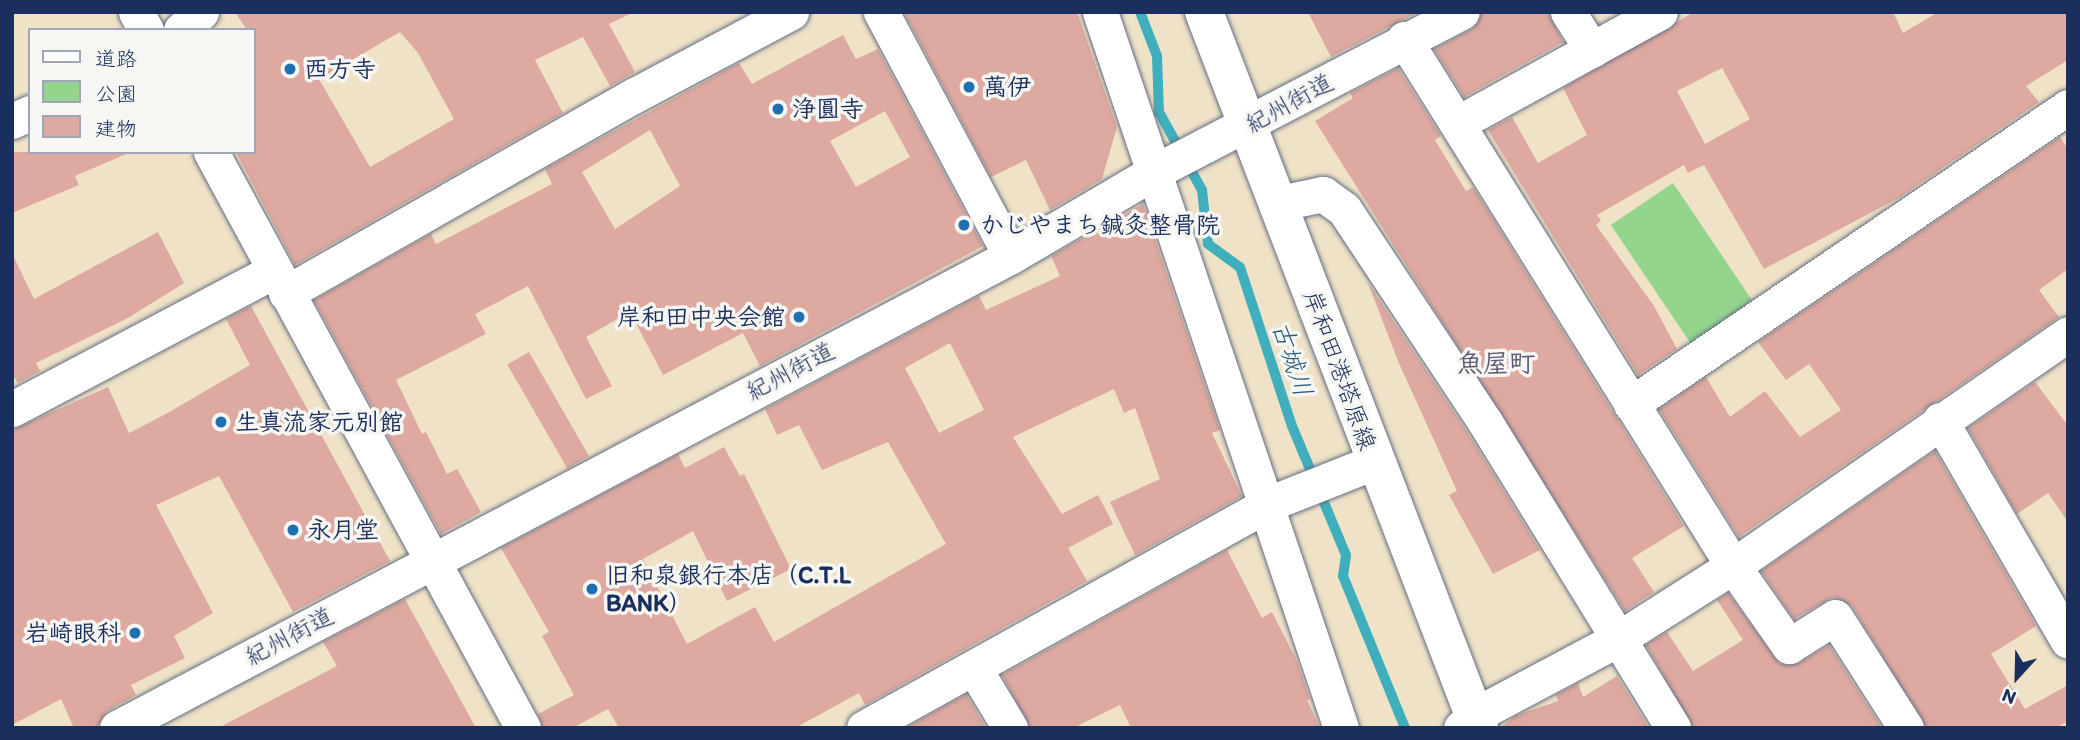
<!DOCTYPE html>
<meta charset="utf-8">
<style>
body{margin:0}
#map{position:relative;width:2080px;height:740px;overflow:hidden;background:#efe2c7;font-family:Itim,"Klee One",sans-serif}
div>[style]{position:absolute}
[style*='--x']{left:calc(var(--x)*1px);top:calc(var(--y)*1px);width:calc(var(--w)*1px);rotate:calc(var(--a)*1deg)}
.green>*{inset:0;background:#93d58d;transform-origin:0 0}
.stream>*{height:10px;margin:-5px;padding:0 5px;transform-origin:5px;border-radius:5px;background:#40afbd}
.building>*{inset:0;background:#dea9a1;transform-origin:0 0}
.roads{filter:drop-shadow(0 0 2px #656e83) drop-shadow(0 0 2px #656e83)}
.street>*{height:35px;margin:-17.5px;padding:0 17.5px;transform-origin:17.5px;border-radius:17.5px;background:#fff}
.primary>*{height:38px;margin:-19px;padding:0 19px;transform-origin:19px;border-radius:19px;background:#fff}
.dots>*{width:19px;height:19px;translate:-50% -50%;box-sizing:border-box;border:4px solid #f6f6f2;border-radius:50%}
span{translate:-50% -50%;white-space:nowrap;text-align:center;line-height:1.15;-webkit-text-stroke:7px #f6f6f2;paint-order:stroke}
.poi-label{font-size:24px;color:#1b2f5e;font-weight:700}
.left{translate:0 -50%;text-align:left}
.right{translate:-100% -50%;text-align:right}
.street-label{font-size:24px;color:#1b2f5e}
.water-label{font-size:26px;color:#285c7f;font-style:italic}
.neighbourhood-label{font-size:26px;color:#5f5a75;font-weight:700}
.frame{position:absolute;inset:0;border:14px solid #1b2f5e;pointer-events:none}
.legend{position:absolute;left:28px;top:28px;width:228px;height:126px;box-sizing:border-box;background:#f6f6f2;border:2px solid #9ea6b7;margin:0;padding:9px 12px;list-style:none;font-size:21px;color:#1b2f5e}
.legend li{display:flex;align-items:center;gap:14px;height:35px}
.legend b{width:35px;border:2px solid #9ea6b7}
.north{position:absolute;left:1982px;top:642px;width:70px;height:70px;-webkit-text-stroke:5px #f6f6f2;paint-order:stroke;rotate:202deg;font-size:19px;font-weight:700;line-height:28px;text-align:center;color:#1b2f5e}
.north::after{content:'';display:block;margin:auto;width:24px;height:32px;background:#1b2f5e;clip-path:polygon(50% 0,100% 100%,50% 72%,0 100%)}
</style>
<div id="map">
<div class="green">
<i style="left:1673px;top:183px;width:158px;height:75px;rotate:56deg"></i>
</div>
<div class="stream">
<i style="--x:1140;--y:12;--w:47;--a:68.9"></i>
<i style="--x:1157;--y:56;--w:56;--a:88"></i>
<i style="--x:1159;--y:112;--w:43;--a:61.1"></i>
<i style="--x:1187;--y:163;--w:31;--a:61"></i>
<i style="--x:1202;--y:190;--w:54;--a:83.7"></i>
<i style="--x:1208;--y:244;--w:39;--a:36"></i>
<i style="--x:1240;--y:267;--w:167;--a:71.9"></i>
<i style="--x:1292;--y:426;--w:140;--a:67.3"></i>
<i style="--x:1346;--y:555;--w:21;--a:98"></i>
<i style="--x:1343;--y:576;--w:164;--a:67.8"></i>
</div>
<div class="building">
<i style="clip-path:polygon(evenodd,235px 12px,634px 12px,609px 24px,635px 72px,610px 86px,583px 37px,535px 60px,563px 113px,295px 265px,236px 152px,254px 152px,254px 30px,247px 30px,235px 12px,400px 32px,418px 53px,454px 119px,370px 167px,319px 79px,400px 32px)"></i>
<i style="clip-path:polygon(904px 12px,1077px 12px,1117px 127px,1102px 179px,1050px 210px,1026px 160px,991px 177px)"></i>
<i style="clip-path:polygon(1308px 12px,1418px 12px,1331px 57px)"></i>
<i style="clip-path:polygon(1482px 12px,1548px 12px,1563px 42px,1464px 97px,1434px 49px,1472px 29px)"></i>
<i style="clip-path:polygon(evenodd,1694px 12px,1893px 12px,1903px 33px,1938px 12px,2068px 12px,2068px 60px,2026px 86px,2039px 102px,1897px 199px,1764px 269px,1704px 165px,1688px 173px,1684px 165px,1597px 215px,1601px 221px,1596px 225px,1654px 306px,1677px 349px,1638px 375px,1488px 130px,1512px 117px,1538px 163px,1587px 135px,1563px 88px,1694px 12px,1722px 68px,1750px 119px,1705px 144px,1677px 91px,1722px 68px)"></i>
<i style="clip-path:polygon(evenodd,843px 35px,856px 59px,878px 49px,983px 246px,760px 366px,743px 333px,663px 375px,630px 312px,586px 337px,612px 386px,586px 399px,528px 286px,475px 314px,486px 334px,396px 380px,422px 434px,426px 432px,447px 474px,457px 469px,481px 512px,441px 534px,314px 300px,431px 234px,436px 244px,552px 184px,545px 169px,739px 63px,752px 84px,843px 35px,885px 111px,910px 157px,856px 187px,830px 141px,885px 111px,843px 35px,650px 130px,680px 186px,615px 229px,582px 172px,650px 130px)"></i>
<i style="clip-path:polygon(1398px 68px,1441px 136px,1435px 140px,1466px 191px,1473px 187px,1684px 526px,1632px 558px,1654px 592px,1625px 611px,1315px 121px,1353px 98px,1350px 93px)"></i>
<i style="clip-path:polygon(2060px 137px,2068px 149px,2068px 269px,2039px 290px,2059px 317px,1739px 537px,1659px 409px,1706px 377px,1730px 417px,1765px 391px,1800px 437px,1841px 410px,1809px 364px,1786px 380px,1758px 342px)"></i>
<i style="clip-path:polygon(12px 152px,131px 152px,75px 176px,79px 185px,12px 213px)"></i>
<i style="clip-path:polygon(evenodd,1143px 204px,1220px 430px,1212px 433px,1242px 496px,1135px 555px,1110px 502px,1160px 479px,1135px 408px,1124px 413px,1114px 389px,1013px 437px,1062px 514px,1098px 495px,1113px 524px,1068px 548px,1087px 581px,865px 705px,859px 693px,795px 728px,619px 728px,608px 709px,572px 728px,543px 728px,538px 714px,574px 695px,542px 636px,549px 632px,501px 548px,678px 454px,685px 468px,724px 447px,740px 476px,744px 474px,791px 569px,727px 601px,693px 531px,643px 559px,687px 644px,755px 607px,774px 642px,946px 544px,888px 442px,822px 470px,799px 425px,777px 435px,765px 409px,979px 296px,986px 310px,1060px 276px,1051px 256px,1143px 204px,950px 343px,984px 410px,939px 433px,905px 368px,950px 343px)"></i>
<i style="clip-path:polygon(158px 232px,184px 283px,128px 318px,36px 363px,40px 371px,18px 383px,12px 374px,12px 253px,34px 299px)"></i>
<i style="clip-path:polygon(1368px 283px,1468px 433px,1540px 550px,1493px 574px,1449px 495px,1457px 491px,1398px 361px)"></i>
<i style="clip-path:polygon(251px 306px,390px 561px,293px 612px,219px 476px,156px 505px,213px 613px,174px 636px,185px 658px,131px 685px,136px 695px,107px 711px,97px 728px,74px 728px,61px 699px,12px 725px,12px 430px,108px 387px,129px 433px,164px 415px,250px 365px,226px 319px)"></i>
<i style="left:529px;top:352px;width:120px;height:25px;rotate:60deg"></i>
<i style="clip-path:polygon(2035px 382px,2068px 426px,2068px 522px,2048px 493px,2017px 514px,1968px 428px)"></i>
<i style="clip-path:polygon(1935px 451px,2036px 626px,1991px 654px,2025px 709px,2068px 685px,2068px 721px,2056px 728px,1926px 728px,1852px 606px,1833px 597px,1794px 619px,1761px 571px)"></i>
<i style="clip-path:polygon(1227px 550px,1262px 618px,1272px 612px,1297px 661px,1310px 699px,1307px 700px,1320px 728px,1131px 728px,1120px 705px,1073px 728px,1030px 728px,1002px 675px)"></i>
<i style="clip-path:polygon(1728px 593px,1780px 664px,1799px 663px,1829px 645px,1882px 728px,1693px 728px,1646px 645px,1667px 632px,1693px 671px,1743px 640px,1717px 600px)"></i>
<i style="clip-path:polygon(405px 599px,476px 728px,218px 728px,337px 666px,323px 642px)"></i>
<i style="clip-path:polygon(1617px 676px,1649px 728px,1500px 728px,1515px 716px,1558px 701px,1556px 695px,1578px 683px,1583px 697px)"></i>
<i style="clip-path:polygon(966px 694px,986px 728px,906px 728px)"></i>
</div>
<div class="roads">
<div class="street">
<i style="--x:136;--y:12;--w:21;--a:61"></i>
<i style="--x:881;--y:12;--w:276;--a:62"></i>
<i style="--x:1100;--y:12;--w:755;--a:71.4"></i>
<i style="--x:1568;--y:12;--w:45;--a:57.7"></i>
<i style="--x:181;--y:30;--w:27;--a:-42"></i>
<i style="--x:1404;--y:39;--w:621;--a:58.02"></i>
<i style="--x:1733;--y:566;--w:98;--a:55"></i>
<i style="--x:1789;--y:646;--w:54;--a:-32.2"></i>
<i style="--x:1835;--y:617;--w:132;--a:57.4"></i>
<i style="--x:12;--y:121;--w:20;--a:-24"></i>
<i style="--x:1460;--y:122;--w:228;--a:-28.8"></i>
<i style="--x:211;--y:152;--w:655;--a:61.56"></i>
<i style="--x:1280;--y:203;--w:44;--a:-11.8"></i>
<i style="--x:1323;--y:194;--w:26;--a:36"></i>
<i style="--x:1344;--y:209;--w:255;--a:56.5"></i>
<i style="--x:1485;--y:422;--w:359;--a:58.4"></i>
<i style="--x:286;--y:293;--w:401;--a:-29.6"></i>
<i style="--x:635;--y:95;--w:177;--a:-28"></i>
<i style="--x:1631;--y:404;--w:528;--a:-34.2"></i>
<i style="--x:12;--y:409;--w:296;--a:-27.8"></i>
<i style="--x:1940;--y:420;--w:255;--a:59.9"></i>
<i style="--x:974;--y:668;--w:70;--a:59"></i>
<i style="--x:117;--y:728;--w:1011;--a:-27.83"></i>
<i style="--x:1011;--y:256;--w:166;--a:-30.4"></i>
<i style="--x:1154;--y:172;--w:347;--a:-27.5"></i>
<i style="--x:864;--y:728;--w:462;--a:-29"></i>
<i style="--x:1268;--y:504;--w:114;--a:-21.6"></i>
<i style="--x:1461;--y:728;--w:19;--a:-43"></i>
<i style="--x:1475;--y:715;--w:162;--a:-28"></i>
<i style="--x:1618;--y:639;--w:136;--a:-32.4"></i>
<i style="--x:1733;--y:566;--w:407;--a:-34.7"></i>
</div>
<div class="primary">
<i style="--x:1204;--y:12;--w:767;--a:68.99"></i>
</div>
</div>
<div class="dots">
<i style="left:290px;top:69px;background:#1f6fb2"></i>
<i style="left:969px;top:87px;background:#1f6fb2"></i>
<i style="left:778px;top:109px;background:#1f6fb2"></i>
<i style="left:964px;top:225px;background:#1f6fb2"></i>
<i style="left:799px;top:317px;background:#1f6fb2"></i>
<i style="left:221px;top:422px;background:#1f6fb2"></i>
<i style="left:293px;top:530px;background:#1f6fb2"></i>
<i style="left:592px;top:589px;background:#1f6fb2"></i>
<i style="left:135px;top:633px;background:#1f6fb2"></i>
</div>
<div class="poi-label">
<span class="left" style="left:304px;top:69px">西方寺</span>
<span class="left" style="left:983px;top:87px">萬伊</span>
<span class="left" style="left:792px;top:109px">浄圓寺</span>
<span class="left" style="left:980px;top:225px">かじやまち鍼灸整骨院</span>
<span class="right" style="left:785px;top:317px">岸和田中央会館</span>
<span class="left" style="left:235px;top:422px">生真流家元別館</span>
<span class="left" style="left:307px;top:530px">永月堂</span>
<span class="left" style="left:606px;top:589px">旧和泉銀行本店（C.T.L<br>BANK）</span>
<span class="right" style="left:121px;top:633px">岩崎眼科</span>
</div>
<div class="street-label">
<span style="left:1289px;top:103px;rotate:-29deg">紀州街道</span>
<span style="left:1340px;top:370px;rotate:70deg">岸和田港塔原線</span>
<span style="left:790px;top:371px;rotate:-28deg">紀州街道</span>
<span style="left:289px;top:636px;rotate:-28deg">紀州街道</span>
</div>
<div class="water-label">
<span style="left:1292px;top:359px;rotate:72deg">古城川</span>
</div>
<div class="neighbourhood-label">
<span style="left:1496px;top:364px">魚屋町</span>
</div>
<div class="frame"></div>
<ul class="legend">
<li><b style="height:9px;background:#fff"></b>道路</li>
<li><b style="height:19px;background:#93d58d"></b>公園</li>
<li><b style="height:19px;background:#dea9a1"></b>建物</li>
</ul>
<div class="north">N</div>
</div>
